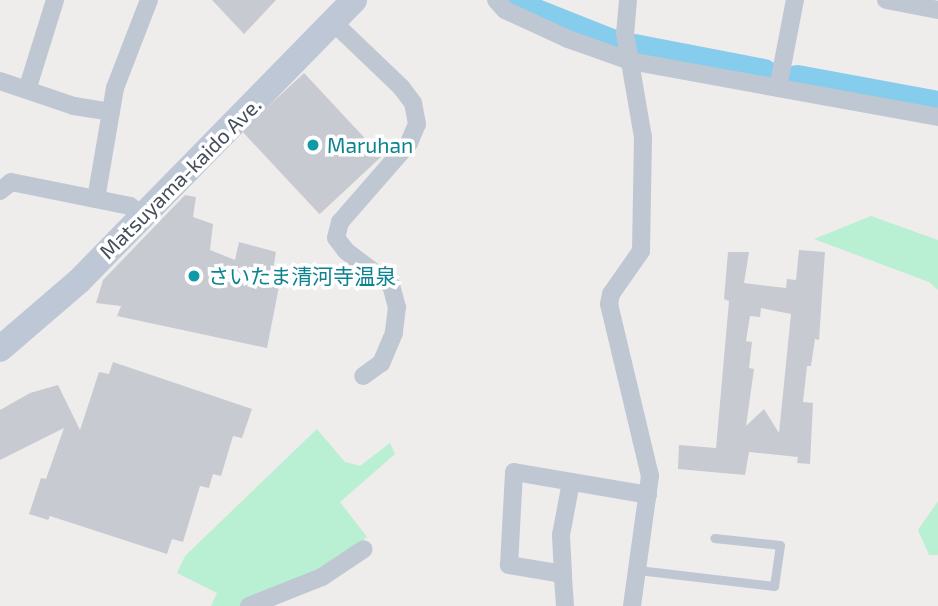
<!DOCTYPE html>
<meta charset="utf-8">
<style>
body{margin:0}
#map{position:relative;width:938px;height:606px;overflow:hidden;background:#efecec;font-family:"Exo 2","Noto Sans JP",sans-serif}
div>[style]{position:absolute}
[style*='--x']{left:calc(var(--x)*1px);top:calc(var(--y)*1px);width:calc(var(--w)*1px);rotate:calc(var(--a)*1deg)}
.green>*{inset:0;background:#b9efd3}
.river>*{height:30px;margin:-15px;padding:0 15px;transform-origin:15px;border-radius:15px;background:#85cced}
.building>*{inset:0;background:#c8cad2;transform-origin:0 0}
.lane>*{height:9px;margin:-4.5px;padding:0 4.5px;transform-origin:4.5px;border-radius:4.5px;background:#bfc7d2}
.street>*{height:18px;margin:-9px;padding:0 9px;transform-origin:9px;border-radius:9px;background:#bfc7d2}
.secondary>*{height:26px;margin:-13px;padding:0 13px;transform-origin:13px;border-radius:13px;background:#bec7d6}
.dots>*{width:19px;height:19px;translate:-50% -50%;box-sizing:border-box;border:4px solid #fff;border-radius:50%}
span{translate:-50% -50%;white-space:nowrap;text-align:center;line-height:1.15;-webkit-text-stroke:7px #fff;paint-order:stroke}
.culture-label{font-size:21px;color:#0d838f}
.left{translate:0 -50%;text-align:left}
.street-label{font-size:21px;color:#444d5a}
</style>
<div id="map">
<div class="green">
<i style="clip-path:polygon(871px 216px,938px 240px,938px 290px,929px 282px,814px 239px)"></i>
<i style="clip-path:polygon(317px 429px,345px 462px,360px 466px,390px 443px,395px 454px,340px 502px,367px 537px,320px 573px,242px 606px,211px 606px,217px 593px,177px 573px,185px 556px)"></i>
<i style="clip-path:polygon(938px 501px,938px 555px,929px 555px,918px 530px)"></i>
</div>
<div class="river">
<i style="--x:515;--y:0;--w:20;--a:37"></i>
<i style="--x:531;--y:12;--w:92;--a:21.6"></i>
<i style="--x:634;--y:49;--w:132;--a:10.9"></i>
<i style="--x:797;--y:80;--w:143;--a:10.4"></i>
</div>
<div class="building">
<i style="clip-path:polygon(212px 0,276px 0,244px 34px)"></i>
<i style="left:304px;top:73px;width:114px;height:85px;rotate:47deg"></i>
<i style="clip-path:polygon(185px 195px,196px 197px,193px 217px,213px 224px,210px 250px,235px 260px,239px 242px,276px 252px,273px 270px,282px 271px,267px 348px,117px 316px,121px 306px,96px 303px,103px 280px)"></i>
<i style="clip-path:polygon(evenodd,799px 250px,825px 252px,819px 340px,815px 339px,811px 366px,807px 366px,803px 402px,813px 403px,810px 464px,797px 463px,798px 457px,749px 452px,745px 475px,678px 469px,679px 445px,716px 448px,729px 301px,724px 299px,728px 252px,749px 252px,744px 283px,786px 288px,787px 279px,796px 280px,799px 250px,761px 308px,791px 314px,779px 433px,764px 409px,746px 426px,754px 369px,749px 368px,752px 342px,746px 341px,750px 316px,760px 317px,761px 308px)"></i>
<i style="clip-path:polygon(113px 362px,252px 409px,242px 438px,233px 436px,221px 476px,213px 474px,209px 488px,200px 486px,183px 542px,172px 539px,167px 554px,50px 516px,48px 520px,29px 514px,41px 478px,46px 479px,64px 428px,0 460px,0 410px,30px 393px,58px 385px,80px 430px,99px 372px,109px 374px)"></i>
</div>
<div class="lane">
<i style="--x:638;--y:570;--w:137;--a:6.7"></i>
<i style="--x:774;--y:586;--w:41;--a:-81.7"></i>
<i style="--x:780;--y:545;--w:66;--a:-173.9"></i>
</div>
<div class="street">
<i style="--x:496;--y:0;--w:13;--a:48"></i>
<i style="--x:505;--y:10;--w:69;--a:24.7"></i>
<i style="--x:568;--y:39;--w:66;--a:19.5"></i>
<i style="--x:630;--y:61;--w:313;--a:10.3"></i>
<i style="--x:628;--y:0;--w:33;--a:95"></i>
<i style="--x:625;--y:33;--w:106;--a:80.2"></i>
<i style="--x:643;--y:137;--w:114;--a:91"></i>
<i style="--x:641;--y:251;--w:52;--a:124.9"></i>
<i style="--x:611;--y:294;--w:10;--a:101"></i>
<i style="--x:609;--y:304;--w:177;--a:76.6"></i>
<i style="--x:650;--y:476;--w:131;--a:97.9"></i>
<i style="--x:886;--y:0;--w:53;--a:10.9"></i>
<i style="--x:333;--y:22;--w:94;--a:43.7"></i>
<i style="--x:401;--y:87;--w:20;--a:53"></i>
<i style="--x:413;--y:103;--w:21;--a:79"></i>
<i style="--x:417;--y:124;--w:21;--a:113"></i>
<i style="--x:409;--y:143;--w:105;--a:131.1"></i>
<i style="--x:340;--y:222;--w:16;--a:104"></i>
<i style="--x:336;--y:238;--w:16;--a:52"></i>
<i style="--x:346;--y:251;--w:56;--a:37.1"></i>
<i style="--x:391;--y:285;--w:23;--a:75"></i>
<i style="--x:397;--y:307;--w:26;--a:97"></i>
<i style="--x:394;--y:333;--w:33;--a:113"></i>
<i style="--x:381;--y:363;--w:22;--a:144"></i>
<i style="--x:0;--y:81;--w:78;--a:18.7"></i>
<i style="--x:74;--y:106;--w:37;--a:9"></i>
<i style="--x:778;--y:88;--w:90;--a:-79.1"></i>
<i style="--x:27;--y:90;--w:94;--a:-72.7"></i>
<i style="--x:0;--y:191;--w:14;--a:-39"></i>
<i style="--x:11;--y:182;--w:121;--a:11.4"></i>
<i style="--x:130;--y:206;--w:16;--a:40"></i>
<i style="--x:96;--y:199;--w:113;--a:-80.3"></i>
<i style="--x:115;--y:88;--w:94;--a:-68.9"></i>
<i style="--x:563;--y:574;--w:39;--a:-93"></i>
<i style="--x:561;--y:535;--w:54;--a:-79.3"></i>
<i style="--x:249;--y:606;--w:79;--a:-21.7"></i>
<i style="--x:322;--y:577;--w:50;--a:-33.7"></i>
<i style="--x:565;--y:606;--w:32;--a:-94"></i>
<i style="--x:563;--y:574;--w:55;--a:-170.5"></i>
<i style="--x:509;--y:565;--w:93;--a:-86.9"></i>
<i style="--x:514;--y:472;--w:136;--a:9.7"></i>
</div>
<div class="secondary">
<i style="--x:0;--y:349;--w:104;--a:-40.7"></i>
<i style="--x:79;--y:281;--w:393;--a:-45.6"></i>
</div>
<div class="dots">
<i style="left:313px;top:145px;background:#0f9aa8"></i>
<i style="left:194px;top:276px;background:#0f9aa8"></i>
</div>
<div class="culture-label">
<span class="left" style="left:327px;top:145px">Maruhan</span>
<span class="left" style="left:208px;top:276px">さいたま清河寺温泉</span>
</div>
<div class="street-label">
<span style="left:180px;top:178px;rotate:-45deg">Matsuyama-kaido Ave.</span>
</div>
</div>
